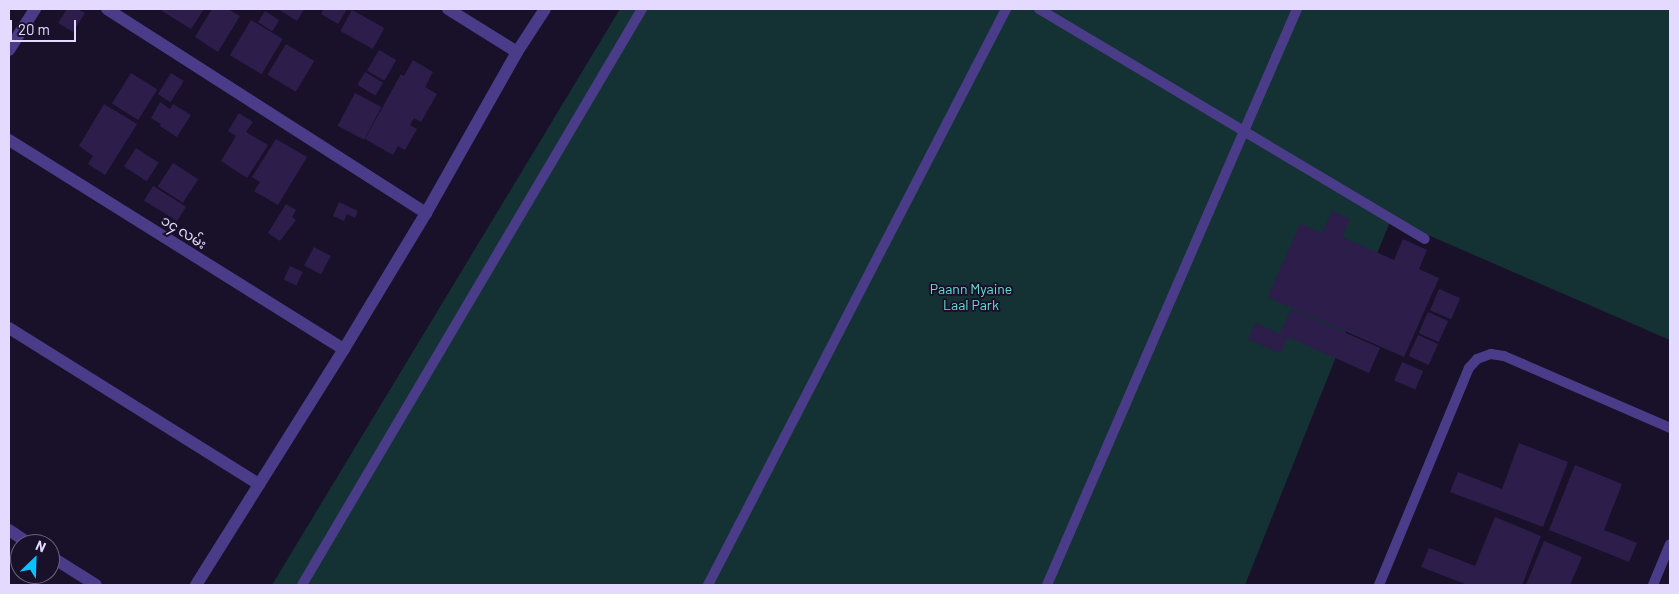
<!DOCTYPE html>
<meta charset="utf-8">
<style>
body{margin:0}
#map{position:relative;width:1679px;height:594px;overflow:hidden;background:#19112a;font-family:Barlow,"Noto Sans Myanmar",sans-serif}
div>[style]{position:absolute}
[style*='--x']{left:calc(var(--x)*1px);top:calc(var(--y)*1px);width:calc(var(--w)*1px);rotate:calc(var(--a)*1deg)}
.green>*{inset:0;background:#143134}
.building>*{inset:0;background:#2d1d4b;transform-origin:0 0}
.lane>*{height:10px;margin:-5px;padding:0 5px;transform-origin:5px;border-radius:5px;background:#4a3c89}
.street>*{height:12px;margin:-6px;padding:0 6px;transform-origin:6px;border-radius:6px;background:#4a3c89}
span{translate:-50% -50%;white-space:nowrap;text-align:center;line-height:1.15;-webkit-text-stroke:4px #19112a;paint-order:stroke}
.street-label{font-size:14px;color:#e4daff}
.park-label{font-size:14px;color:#65e0d3}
.frame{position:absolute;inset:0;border:10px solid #e4daff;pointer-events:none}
.north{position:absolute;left:10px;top:534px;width:50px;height:50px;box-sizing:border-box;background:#19112a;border:1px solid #6a617f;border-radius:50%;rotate:24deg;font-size:14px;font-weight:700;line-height:20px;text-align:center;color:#e4daff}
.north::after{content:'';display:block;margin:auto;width:18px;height:22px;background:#08c1fe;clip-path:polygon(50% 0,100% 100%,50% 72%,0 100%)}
.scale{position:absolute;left:10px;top:20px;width:66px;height:22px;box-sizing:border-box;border:2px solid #e4daff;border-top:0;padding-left:6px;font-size:15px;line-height:18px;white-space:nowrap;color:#e4daff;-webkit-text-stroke:4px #19112a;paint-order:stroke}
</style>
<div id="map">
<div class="green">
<i style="clip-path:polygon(620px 9px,1670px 9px,1670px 340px,1391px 219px,1245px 585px,272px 585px)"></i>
</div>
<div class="building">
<i style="clip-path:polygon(67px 9px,78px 9px,85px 13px,73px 32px,58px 23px)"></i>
<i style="clip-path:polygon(163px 9px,204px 9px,191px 29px,162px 11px)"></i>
<i style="clip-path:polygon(212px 9px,228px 9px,240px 16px,218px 52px,195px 37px)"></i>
<i style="clip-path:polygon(278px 9px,304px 9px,297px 21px)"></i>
<i style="clip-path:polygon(324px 9px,347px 9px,338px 24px,321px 14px)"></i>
<i style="left:352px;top:10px;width:37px;height:24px;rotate:29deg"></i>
<i style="left:265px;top:11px;width:17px;height:13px;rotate:33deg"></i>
<i style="left:251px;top:20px;width:37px;height:41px;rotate:31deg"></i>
<i style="left:286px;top:44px;width:33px;height:36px;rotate:31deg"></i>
<i style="left:379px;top:50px;width:20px;height:24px;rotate:30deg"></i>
<i style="clip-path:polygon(413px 60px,433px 72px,425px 87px,437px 94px,421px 122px,414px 118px,410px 125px,417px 129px,405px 150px,398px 146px,393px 155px,365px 139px,401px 74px,404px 76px)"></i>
<i style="left:365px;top:72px;width:21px;height:15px;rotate:31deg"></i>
<i style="left:131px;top:73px;width:31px;height:36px;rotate:32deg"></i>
<i style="left:171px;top:73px;width:15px;height:25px;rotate:32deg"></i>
<i style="left:355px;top:93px;width:30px;height:37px;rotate:28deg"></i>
<i style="clip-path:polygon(160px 102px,170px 109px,173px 104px,191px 115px,177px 137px,160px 126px,161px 124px,151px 118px)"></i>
<i style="clip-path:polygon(104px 104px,137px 124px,105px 175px,88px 164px,93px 156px,79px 146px)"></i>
<i style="clip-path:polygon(239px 113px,253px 122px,246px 132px,268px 145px,247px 178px,221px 161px,236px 136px,228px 131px)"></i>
<i style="clip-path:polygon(276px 139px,307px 157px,278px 205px,254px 191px,260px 182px,252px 177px)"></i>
<i style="left:136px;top:148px;width:27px;height:22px;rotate:33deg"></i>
<i style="left:173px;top:163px;width:30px;height:28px;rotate:33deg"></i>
<i style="left:153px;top:186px;width:39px;height:17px;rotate:32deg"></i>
<i style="clip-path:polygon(339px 202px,358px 211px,355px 218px,347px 214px,344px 221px,333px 216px)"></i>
<i style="clip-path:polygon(286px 204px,296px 210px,292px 217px,296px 220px,280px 241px,268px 233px)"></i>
<i style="clip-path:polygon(1332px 211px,1350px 219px,1342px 237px,1394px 260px,1403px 239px,1427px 250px,1419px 269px,1439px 278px,1404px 357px,1268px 297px,1300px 224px,1322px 233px)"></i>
<i style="left:314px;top:247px;width:19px;height:21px;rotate:28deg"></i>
<i style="left:290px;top:266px;width:14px;height:15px;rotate:25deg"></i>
<i style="left:1439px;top:289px;width:23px;height:23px;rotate:23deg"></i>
<i style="clip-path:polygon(1291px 309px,1380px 348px,1369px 373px,1288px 337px,1280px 353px,1248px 339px,1255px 323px,1280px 334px)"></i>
<i style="left:1428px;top:312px;width:22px;height:23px;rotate:24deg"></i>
<i style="left:1418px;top:335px;width:22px;height:23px;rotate:24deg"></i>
<i style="left:1402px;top:362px;width:23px;height:20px;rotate:23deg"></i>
<i style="clip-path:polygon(1519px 443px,1568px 462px,1543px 527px,1450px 492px,1458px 472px,1502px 489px)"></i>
<i style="clip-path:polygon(1575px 465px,1622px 484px,1604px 530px,1637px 543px,1629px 562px,1549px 530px)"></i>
<i style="clip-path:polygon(1495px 517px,1541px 536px,1522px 585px,1468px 585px,1421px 567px,1429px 548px,1475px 566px)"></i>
<i style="clip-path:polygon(1544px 541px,1582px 557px,1570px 585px,1526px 585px)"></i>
</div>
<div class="lane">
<i style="--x:1039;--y:9;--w:449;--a:30.8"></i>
<i style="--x:302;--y:585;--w:669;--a:-59.45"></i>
<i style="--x:708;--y:585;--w:649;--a:-62.64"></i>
<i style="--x:1047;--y:585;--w:628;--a:-66.54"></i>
<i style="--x:1379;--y:585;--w:235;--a:-67.5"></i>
<i style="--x:1469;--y:368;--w:12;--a:-48"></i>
<i style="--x:1477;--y:359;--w:15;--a:-20"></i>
<i style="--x:1491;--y:354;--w:13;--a:9"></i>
<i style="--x:1504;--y:356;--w:181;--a:23.4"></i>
<i style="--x:1653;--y:585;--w:44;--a:-67.5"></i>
</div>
<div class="street">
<i style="--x:107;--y:9;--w:379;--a:32.6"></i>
<i style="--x:448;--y:9;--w:81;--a:31.9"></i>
<i style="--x:9;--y:50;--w:49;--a:-57.6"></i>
<i style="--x:9;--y:140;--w:395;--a:32"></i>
<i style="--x:9;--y:328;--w:295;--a:32"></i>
<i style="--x:9;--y:530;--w:25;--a:34"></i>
<i style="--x:50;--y:556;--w:54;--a:32.2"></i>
<i style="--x:196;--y:585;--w:279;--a:-57.9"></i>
<i style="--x:344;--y:349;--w:159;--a:-58.9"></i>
<i style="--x:426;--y:213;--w:185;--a:-60.5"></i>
<i style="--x:517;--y:52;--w:51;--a:-56.9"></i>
</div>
<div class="street-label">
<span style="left:184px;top:232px;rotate:32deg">၁၄ လမ်း</span>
</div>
<div class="park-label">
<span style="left:971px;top:297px">Paann Myaine<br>Laal Park</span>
</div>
<div class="frame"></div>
<div class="north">N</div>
<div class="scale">20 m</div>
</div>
